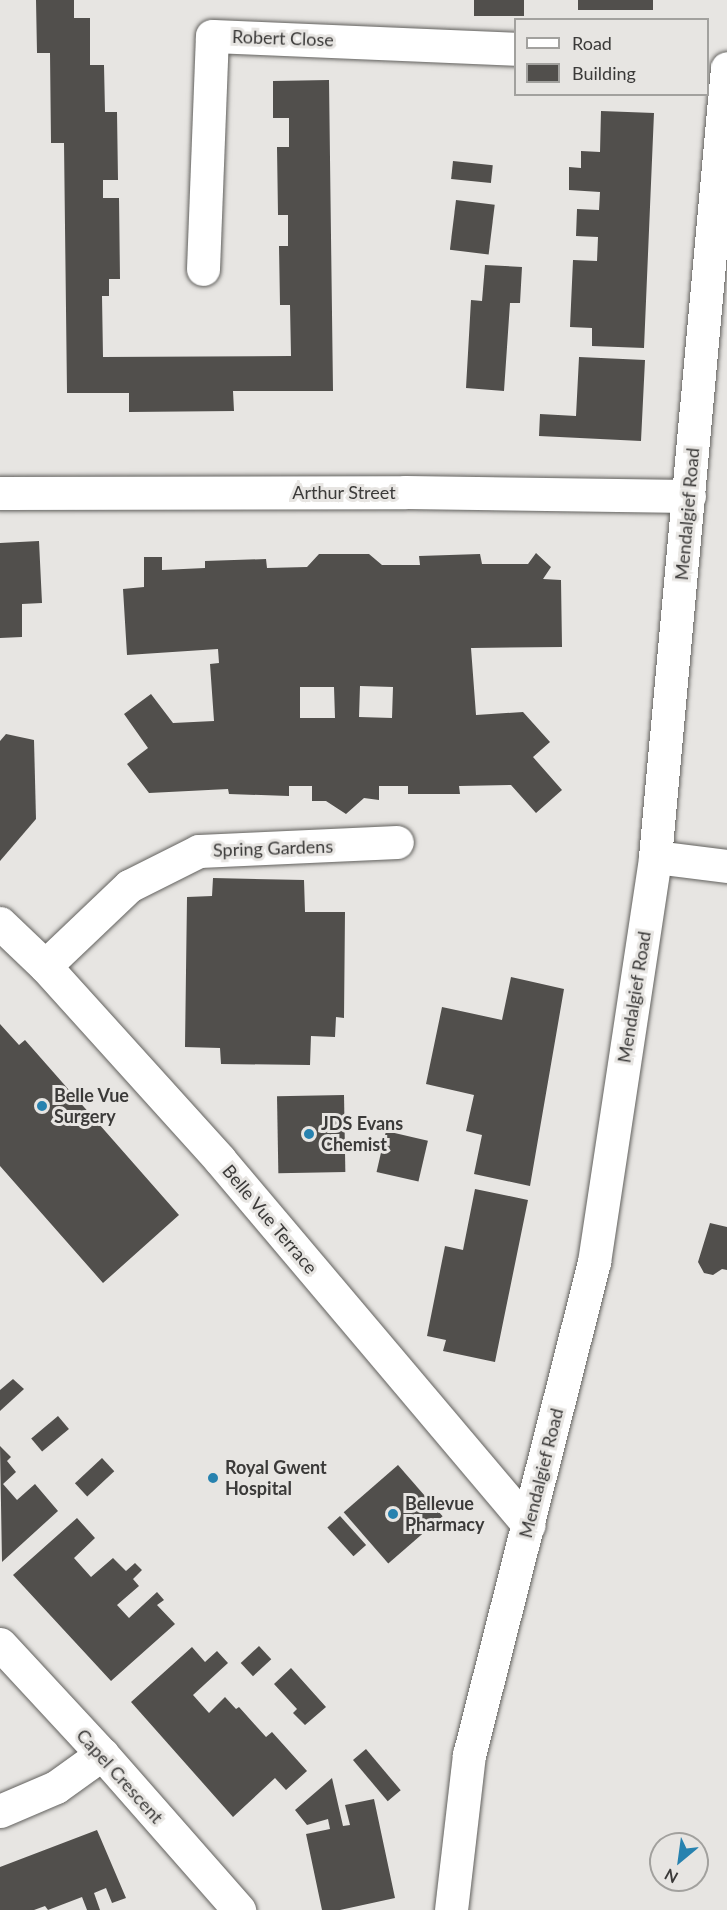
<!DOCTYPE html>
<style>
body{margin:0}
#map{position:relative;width:727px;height:1910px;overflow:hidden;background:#e7e5e2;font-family:Lato,sans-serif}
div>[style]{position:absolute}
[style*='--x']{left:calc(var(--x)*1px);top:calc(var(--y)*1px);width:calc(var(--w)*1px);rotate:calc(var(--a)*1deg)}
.building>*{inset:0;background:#514f4c;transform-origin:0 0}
.roads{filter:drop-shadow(0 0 2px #62615e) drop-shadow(0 0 2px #62615e)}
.street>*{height:33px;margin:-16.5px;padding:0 16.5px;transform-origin:16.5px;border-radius:16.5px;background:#fff}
.secondary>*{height:33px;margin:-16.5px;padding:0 16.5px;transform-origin:16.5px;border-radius:16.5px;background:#fff}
.dots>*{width:16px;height:16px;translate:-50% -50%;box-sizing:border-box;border:3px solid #e7e5e2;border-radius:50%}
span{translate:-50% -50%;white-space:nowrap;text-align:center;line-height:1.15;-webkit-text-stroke:6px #e7e5e2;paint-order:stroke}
.street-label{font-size:18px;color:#3b3a39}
.poi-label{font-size:18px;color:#3b3a39;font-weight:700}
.left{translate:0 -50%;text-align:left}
.legend{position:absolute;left:514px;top:18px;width:195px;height:78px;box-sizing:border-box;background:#e7e5e2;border:2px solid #a2a19e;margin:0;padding:8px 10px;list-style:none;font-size:18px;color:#3b3a39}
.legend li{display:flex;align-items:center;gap:12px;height:30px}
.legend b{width:30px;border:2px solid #a2a19e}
.north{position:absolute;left:649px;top:1832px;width:60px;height:60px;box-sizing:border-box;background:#e7e5e2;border:2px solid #a2a19e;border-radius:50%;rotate:209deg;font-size:16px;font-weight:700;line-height:24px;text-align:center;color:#3b3a39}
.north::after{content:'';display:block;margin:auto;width:21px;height:27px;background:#2782af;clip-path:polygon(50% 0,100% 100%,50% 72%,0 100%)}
</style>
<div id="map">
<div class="building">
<i style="clip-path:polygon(36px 0,74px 0,74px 18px,90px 18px,90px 65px,104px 65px,105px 112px,117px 112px,118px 180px,103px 180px,103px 198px,119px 198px,120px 279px,109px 279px,109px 296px,102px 296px,103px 357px,291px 356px,290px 305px,280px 305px,279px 246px,288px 246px,288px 215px,278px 215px,277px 147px,289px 147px,289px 118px,273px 118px,273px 81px,329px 80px,333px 391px,233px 391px,234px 411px,129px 412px,129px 393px,67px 393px,64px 143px,51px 143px,50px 53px,37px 53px)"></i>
<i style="left:474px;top:0;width:50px;height:16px"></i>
<i style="left:578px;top:0;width:75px;height:10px"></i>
<i style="clip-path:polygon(601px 111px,654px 113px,644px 348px,592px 346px,592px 328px,570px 327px,573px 260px,597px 261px,598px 237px,576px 236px,577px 209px,599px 210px,600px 192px,569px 190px,569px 167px,581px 168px,581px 151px,600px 152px)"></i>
<i style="left:453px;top:161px;width:40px;height:18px;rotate:6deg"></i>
<i style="left:456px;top:200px;width:39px;height:50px;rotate:7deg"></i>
<i style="clip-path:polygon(485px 265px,522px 267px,520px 303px,510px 303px,504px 391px,466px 388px,471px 300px,482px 301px)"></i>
<i style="clip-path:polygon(579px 357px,645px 360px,641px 441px,539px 436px,540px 414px,576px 416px)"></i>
<i style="clip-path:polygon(39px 541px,42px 603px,22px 604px,22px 637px,0 638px,0 543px)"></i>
<i style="clip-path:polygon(evenodd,536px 553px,551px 567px,543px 579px,561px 580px,562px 647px,471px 648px,476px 715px,523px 712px,550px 742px,533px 757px,562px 790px,536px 813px,511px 785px,459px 786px,460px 794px,408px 794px,408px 786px,379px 786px,379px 800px,364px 798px,346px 814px,326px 801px,312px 801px,312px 786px,289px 786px,289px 796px,229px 794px,228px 789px,149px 793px,127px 764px,148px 748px,124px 714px,151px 694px,173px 723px,214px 721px,210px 664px,219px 663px,218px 649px,127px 655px,123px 589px,144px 587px,144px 557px,162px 557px,162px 570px,205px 568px,205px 561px,266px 559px,267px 568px,307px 567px,319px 554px,369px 554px,382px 565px,420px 565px,419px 556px,480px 554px,482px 564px,528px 564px,536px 553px,360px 686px,393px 687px,392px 718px,359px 717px,360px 686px,536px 553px,300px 687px,334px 687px,335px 718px,300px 718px,300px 687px)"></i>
<i style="clip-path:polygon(6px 734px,34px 740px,36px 819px,0 861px,0 741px)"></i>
<i style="clip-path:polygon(213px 878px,304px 880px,305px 912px,345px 912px,344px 1018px,336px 1017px,335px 1037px,311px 1036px,310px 1065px,221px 1064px,220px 1048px,185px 1047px,187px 897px,212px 896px)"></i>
<i style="clip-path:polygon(511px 977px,564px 989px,530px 1186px,474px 1174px,482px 1135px,466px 1131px,474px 1095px,426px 1084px,442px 1007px,502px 1020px)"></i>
<i style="clip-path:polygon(0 1024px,19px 1045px,25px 1040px,179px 1215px,103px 1283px,0 1166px)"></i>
<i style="left:344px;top:1095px;width:77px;height:67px;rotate:89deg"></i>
<i style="left:386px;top:1131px;width:43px;height:42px;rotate:13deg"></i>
<i style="clip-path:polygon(475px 1189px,528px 1200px,495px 1362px,443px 1351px,446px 1340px,427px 1336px,445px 1246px,463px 1250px)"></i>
<i style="clip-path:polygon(710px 1223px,727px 1227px,727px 1270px,722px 1269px,713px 1275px,704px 1273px,698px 1262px)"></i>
<i style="clip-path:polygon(13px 1379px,24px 1389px,0 1411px,0 1390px)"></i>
<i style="left:58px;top:1416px;width:17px;height:35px;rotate:50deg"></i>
<i style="clip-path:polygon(0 1446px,11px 1457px,7px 1461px,16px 1472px,3px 1484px,17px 1500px,35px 1484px,58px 1511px,2px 1562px)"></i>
<i style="left:102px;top:1458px;width:18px;height:37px;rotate:47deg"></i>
<i style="left:398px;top:1465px;width:68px;height:72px;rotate:49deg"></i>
<i style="left:340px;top:1516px;width:39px;height:17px;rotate:48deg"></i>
<i style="clip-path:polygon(77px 1518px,95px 1538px,74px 1558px,91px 1577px,113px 1558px,126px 1571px,135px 1563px,142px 1570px,133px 1579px,139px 1586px,117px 1605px,129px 1618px,157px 1592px,164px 1600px,157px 1605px,175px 1624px,111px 1681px,13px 1575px)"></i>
<i style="left:259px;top:1646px;width:18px;height:25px;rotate:47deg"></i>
<i style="clip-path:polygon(192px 1647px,205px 1662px,217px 1651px,228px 1663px,193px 1695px,209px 1713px,225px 1697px,236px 1709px,239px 1707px,266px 1737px,272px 1732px,307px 1771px,286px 1790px,275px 1778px,233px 1817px,131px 1702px)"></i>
<i style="clip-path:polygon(291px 1668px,326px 1707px,305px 1725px,293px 1713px,297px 1709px,274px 1684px)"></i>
<i style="left:366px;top:1749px;width:54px;height:17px;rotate:50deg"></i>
<i style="clip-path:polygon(332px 1778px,343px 1826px,350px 1825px,345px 1805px,374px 1799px,395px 1898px,340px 1910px,322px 1910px,306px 1834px,330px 1829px,328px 1819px,307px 1825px,295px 1810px)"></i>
<i style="clip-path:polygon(97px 1830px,126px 1898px,112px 1903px,106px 1888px,94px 1893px,100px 1910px,87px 1910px,82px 1897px,48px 1910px,45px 1906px,34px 1910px,0 1910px,0 1867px)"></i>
</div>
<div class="roads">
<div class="street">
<i style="--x:203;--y:269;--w:233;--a:-87.8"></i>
<i style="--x:212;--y:36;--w:304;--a:2.4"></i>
<i style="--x:0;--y:493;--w:405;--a:-0.1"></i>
<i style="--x:405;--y:492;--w:284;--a:0.8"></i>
<i style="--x:655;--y:857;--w:73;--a:7.1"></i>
<i style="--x:0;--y:923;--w:62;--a:43.7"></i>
<i style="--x:45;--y:966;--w:261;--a:47.9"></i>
<i style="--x:220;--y:1160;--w:478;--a:49.8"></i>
<i style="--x:45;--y:966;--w:116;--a:-43.6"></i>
<i style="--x:129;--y:886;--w:78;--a:-26.6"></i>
<i style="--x:199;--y:851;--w:198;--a:-2.6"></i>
<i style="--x:0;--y:1644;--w:150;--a:47.2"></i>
<i style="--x:102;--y:1754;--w:208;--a:48.7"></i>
<i style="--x:0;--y:1811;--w:61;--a:-23.2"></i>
<i style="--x:56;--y:1787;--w:57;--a:-35.7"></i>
</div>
<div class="secondary">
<i style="--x:451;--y:1910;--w:156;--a:-83.4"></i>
<i style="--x:469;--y:1755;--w:509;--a:-75.77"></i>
<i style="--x:594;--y:1262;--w:410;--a:-81.4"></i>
<i style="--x:655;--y:857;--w:792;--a:-84.79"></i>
</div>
</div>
<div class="dots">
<i style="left:42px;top:1106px;background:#2782af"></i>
<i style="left:309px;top:1134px;background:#2782af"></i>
<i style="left:213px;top:1478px;background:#2782af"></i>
<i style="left:393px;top:1514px;background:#2782af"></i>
</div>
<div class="street-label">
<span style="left:283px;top:38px;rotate:2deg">Robert Close</span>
<span style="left:344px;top:492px">Arthur Street</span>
<span style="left:687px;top:514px;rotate:-85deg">Mendalgief Road</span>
<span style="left:273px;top:848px;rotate:-2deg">Spring Gardens</span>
<span style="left:634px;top:997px;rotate:-81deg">Mendalgief Road</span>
<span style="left:270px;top:1219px;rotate:50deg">Belle Vue Terrace</span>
<span style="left:541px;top:1473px;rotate:-76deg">Mendalgief Road</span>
<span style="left:120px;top:1776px;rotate:48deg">Capel Crescent</span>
</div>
<div class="poi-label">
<span class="left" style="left:54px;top:1106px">Belle Vue<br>Surgery</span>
<span class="left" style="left:321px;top:1134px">JDS Evans<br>Chemist</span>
<span class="left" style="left:225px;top:1478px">Royal Gwent<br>Hospital</span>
<span class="left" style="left:405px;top:1514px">Bellevue<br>Pharmacy</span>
</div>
<ul class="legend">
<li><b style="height:8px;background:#fff"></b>Road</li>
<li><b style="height:16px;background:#514f4c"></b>Building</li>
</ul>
<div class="north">N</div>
</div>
